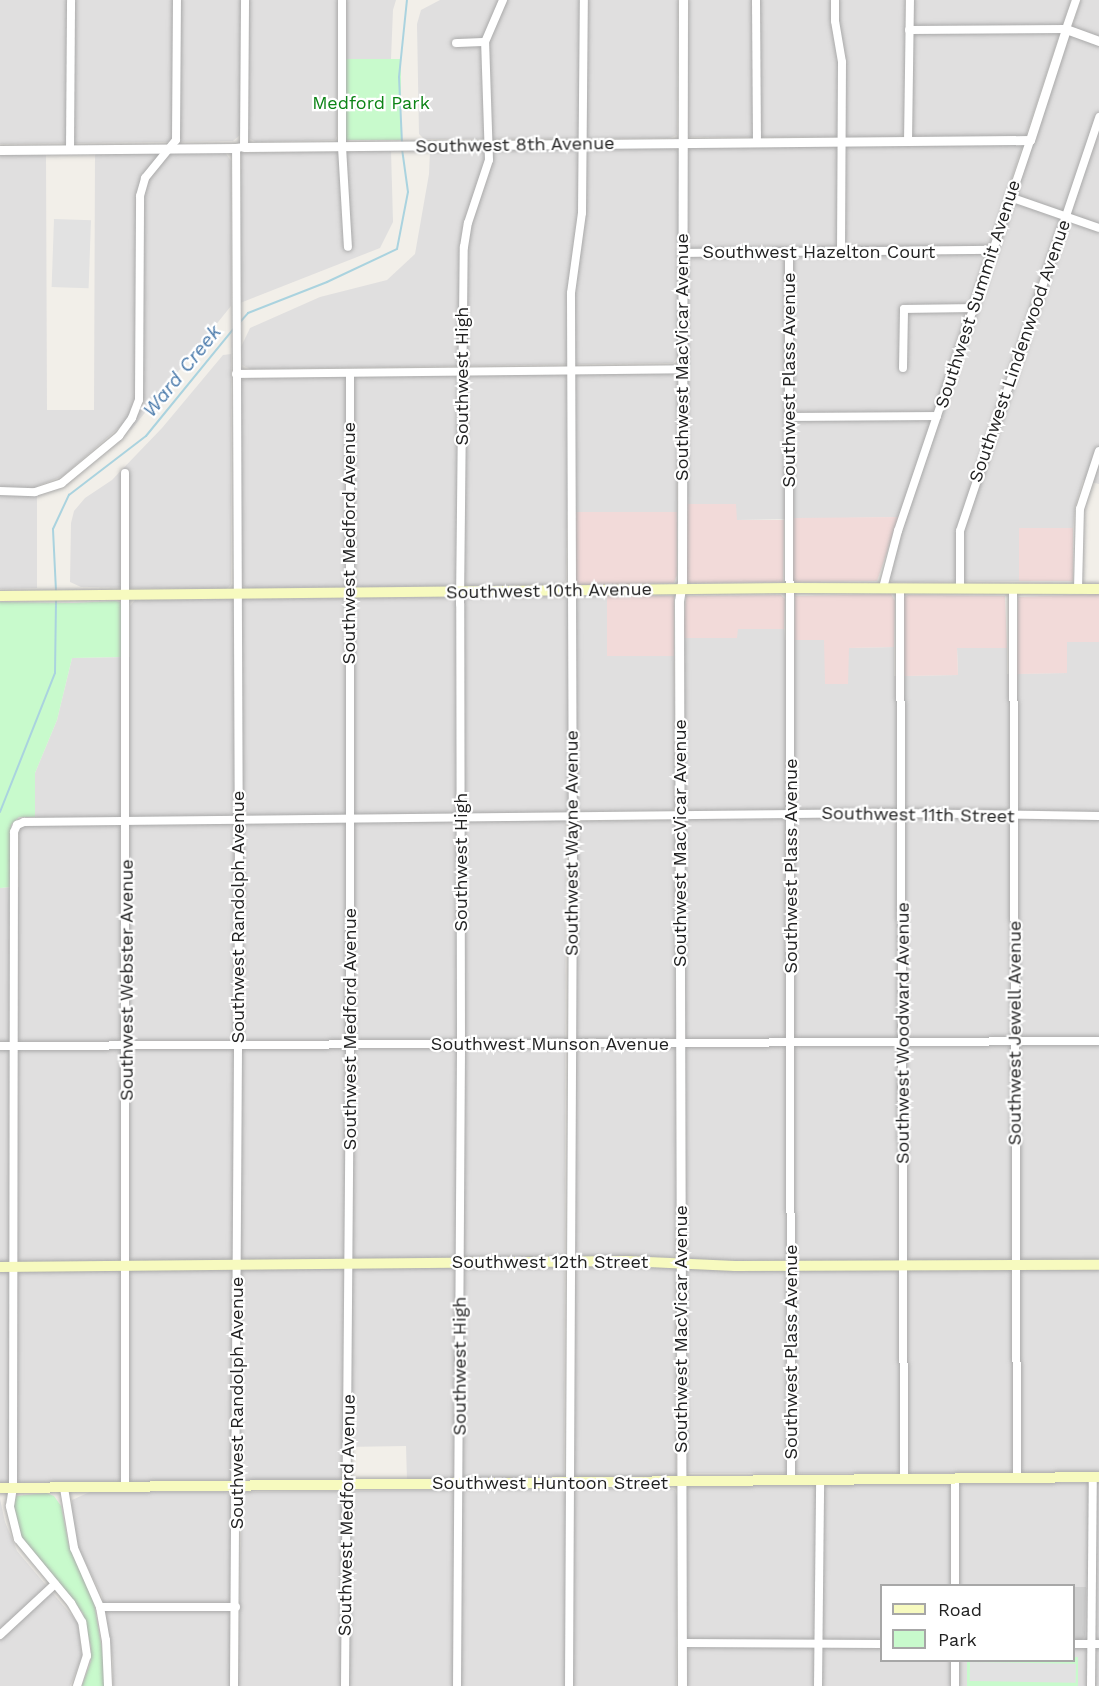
<!DOCTYPE html>
<style>
body{margin:0}
#map{position:relative;width:1099px;height:1686px;overflow:hidden;background:#f2efe9;font-family:"Work Sans",sans-serif}
div>[style]{position:absolute}
[style*='--x']{left:calc(var(--x)*1px);top:calc(var(--y)*1px);width:calc(var(--w)*1px);rotate:calc(var(--a)*1deg)}
.residential>*{inset:0;background:#e0dfdf;transform-origin:0 0}
.commercial>*{inset:0;background:#f2dad9;transform-origin:0 0}
.religious>*{inset:0;background:#d0d0d0}
.park>*{inset:0;background:#c8facc;transform-origin:0 0}
.parking>*{inset:0;background:#e2e2e2;transform-origin:0 0}
.stream>*{height:2px;margin:-1px;padding:0 1px;transform-origin:1px;border-radius:1px;background:#aad3df}
.roads{filter:drop-shadow(0 0 2px #a9a9a9) drop-shadow(0 0 2px #a9a9a9)}
.minor>*{height:8px;margin:-4px;padding:0 4px;transform-origin:4px;border-radius:4px;background:#fff}
.tertiary>*{height:9px;margin:-4.5px;padding:0 4.5px;transform-origin:4.5px;border-radius:4.5px;background:#fff}
.secondary>*{height:10px;margin:-5px;padding:0 5px;transform-origin:5px;border-radius:5px;background:#f7fabf}
span{translate:-50% -50%;white-space:nowrap;text-align:center;line-height:1.15;-webkit-text-stroke:4.5px #fff;paint-order:stroke}
.park-label{font-size:18px;color:#0c8416}
.street-label{font-size:18px;color:#222}
.water-label{font-size:20px;color:#4a7aab;font-style:italic}
.legend{position:absolute;left:880px;top:1584px;width:195px;height:78px;box-sizing:border-box;background:#fff;border:2px solid #a7a7a7;margin:0;padding:8px 10px;list-style:none;font-size:18px;color:#222}
.legend li{display:flex;align-items:center;gap:12px;height:30px}
.legend b{width:30px;border:2px solid #a7a7a7}
</style>
<div id="map">
<div class="residential">
<i style="clip-path:polygon(0 0,241px 0,240px 135px,233px 141px,0 144px)"></i>
<i style="clip-path:polygon(249px 0,396px 0,393px 10px,391px 59px,338px 60px,337px 136px,335px 140px,256px 142px,248px 138px)"></i>
<i style="clip-path:polygon(440px 0,678px 0,677px 135px,670px 138px,424px 139px,419px 134px,417px 24px,421px 10px)"></i>
<i style="clip-path:polygon(689px 0,905px 0,905px 133px,898px 137px,690px 137px,686px 131px)"></i>
<i style="clip-path:polygon(evenodd,913px 0,1071px 0,899px 517px,737px 520px,686px 504px,687px 151px,692px 148px,912px 146px,913px 0,784px 304px,793px 304px,793px 462px,784px 462px,784px 304px)"></i>
<i style="clip-path:polygon(1081px 0,1099px 0,1099px 484px,1083px 480px,1075px 507px,1073px 528px,1019px 528px,1019px 581px,893px 582px,890px 579px,889px 570px)"></i>
<i style="clip-path:polygon(674px 147px,680px 154px,678px 357px,673px 363px,250px 369px,242px 365px,241px 347px,250px 328px,320px 297px,387px 280px,415px 254px,429px 174px,430px 150px)"></i>
<i style="clip-path:polygon(391px 151px,393px 222px,380px 248px,240px 303px,241px 153px)"></i>
<i style="clip-path:polygon(225px 152px,231px 161px,231px 306px,131px 430px,123px 424px,63px 476px,37px 486px,37px 588px,0 589px,0 155px,46px 155px,47px 410px,94px 410px,95px 153px)"></i>
<i style="clip-path:polygon(231px 354px,231px 585px,226px 589px,81px 587px,70px 582px,71px 523px,74px 511px,85px 498px,112px 480px,162px 428px,223px 355px)"></i>
<i style="clip-path:polygon(673px 373px,678px 379px,677px 512px,567px 512px,566px 580px,562px 585px,247px 588px,241px 584px,241px 380px,250px 378px)"></i>
<i style="clip-path:polygon(607px 596px,608px 656px,674px 655px,676px 805px,671px 811px,566px 812px,564px 1479px,407px 1481px,406px 1446px,345px 1447px,342px 1481px,0 1483px,0 888px,19px 887px,19px 831px,22px 827px,35px 825px,35px 773px,57px 720px,72px 658px,130px 657px,130px 606px,135px 600px)"></i>
<i style="clip-path:polygon(737px 629px,784px 629px,785px 640px,824px 640px,848px 684px,848px 648px,894px 647px,894px 676px,958px 675px,957px 648px,1007px 648px,1007px 674px,1066px 673px,1067px 642px,1099px 642px,1099px 1261px,692px 1261px,686px 1256px,683px 638px,737px 638px)"></i>
<i style="clip-path:polygon(670px 820px,675px 825px,677px 1253px,672px 1257px,577px 1256px,575px 1254px,576px 827px,582px 821px)"></i>
<i style="clip-path:polygon(578px 1266px,676px 1266px,676px 1478px,574px 1477px,574px 1272px)"></i>
<i style="left:1099px;top:1267px;width:206px;height:413px;rotate:90deg"></i>
<i style="clip-path:polygon(evenodd,683px 1481px,1099px 1483px,1099px 1686px,684px 1686px,683px 1481px,882px 1586px,1074px 1586px,1074px 1660px,882px 1660px,882px 1586px)"></i>
<i style="clip-path:polygon(670px 1488px,675px 1490px,677px 1497px,676px 1686px,238px 1686px,242px 1492px)"></i>
<i style="clip-path:polygon(90px 1492px,226px 1492px,231px 1496px,230px 1686px,113px 1686px,113px 1661px,102px 1596px,80px 1552px,71px 1517px,72px 1500px)"></i>
<i style="clip-path:polygon(0 1499px,5px 1522px,17px 1551px,78px 1623px,82px 1657px,70px 1686px,0 1686px)"></i>
</div>
<div class="commercial">
<i style="clip-path:polygon(686px 504px,736px 504px,737px 520px,784px 520px,783px 582px,689px 583px,686px 579px)"></i>
<i style="clip-path:polygon(575px 512px,677px 512px,677px 575px,674px 583px,579px 585px,574px 580px)"></i>
<i style="clip-path:polygon(899px 517px,877px 581px,793px 582px,792px 518px)"></i>
<i style="left:1019px;top:528px;width:54px;height:53px"></i>
<i style="clip-path:polygon(891px 594px,895px 601px,894px 647px,849px 648px,848px 684px,825px 684px,824px 640px,794px 640px,795px 596px)"></i>
<i style="clip-path:polygon(1099px 594px,1099px 642px,1067px 642px,1067px 673px,1017px 674px,1018px 597px)"></i>
<i style="clip-path:polygon(781px 595px,785px 599px,784px 629px,738px 629px,737px 638px,683px 638px,686px 596px)"></i>
<i style="clip-path:polygon(908px 595px,1005px 596px,1007px 648px,957px 648px,958px 675px,904px 676px,903px 598px)"></i>
<i style="left:607px;top:596px;width:67px;height:60px"></i>
</div>
<div class="religious">
<i style="clip-path:polygon(1074px 1587px,1086px 1587px,1085px 1636px,1081px 1641px,1074px 1641px)"></i>
</div>
<div class="park">
<i style="left:342px;top:59px;width:59px;height:81px"></i>
<i style="clip-path:polygon(115px 601px,120px 602px,122px 607px,121px 657px,72px 658px,57px 720px,35px 773px,35px 817px,19px 817px,11px 825px,10px 887px,0 888px,0 602px,73px 603px)"></i>
<i style="clip-path:polygon(46px 1493px,54px 1496px,61px 1506px,69px 1546px,93px 1598px,104px 1661px,104px 1686px,82px 1686px,91px 1661px,91px 1647px,83px 1613px,20px 1535px,14px 1506px,16px 1496px)"></i>
<i style="clip-path:polygon(1074px 1657px,1078px 1657px,1078px 1686px,967px 1686px,967px 1661px,1074px 1660px)"></i>
</div>
<div class="parking">
<i style="left:54px;top:219px;width:37px;height:68px;rotate:2deg"></i>
<i style="left:970px;top:1662px;width:106px;height:19px;rotate:1deg"></i>
</div>
<div class="stream">
<i style="--x:402;--y:143;--w:66;--a:-92.6"></i>
<i style="--x:399;--y:77;--w:77;--a:-84.1"></i>
<i style="--x:240;--y:322;--w:12;--a:-48"></i>
<i style="--x:248;--y:313;--w:85;--a:-21.4"></i>
<i style="--x:327;--y:282;--w:77;--a:-25.2"></i>
<i style="--x:397;--y:249;--w:58;--a:-79.1"></i>
<i style="--x:408;--y:192;--w:43;--a:-97.9"></i>
<i style="--x:56;--y:591;--w:62;--a:-92.8"></i>
<i style="--x:53;--y:529;--w:38;--a:-65"></i>
<i style="--x:69;--y:495;--w:97;--a:-37.5"></i>
<i style="--x:146;--y:436;--w:139;--a:-50.8"></i>
<i style="--x:0;--y:812;--w:149;--a:-68.4"></i>
<i style="--x:55;--y:673;--w:73;--a:-89.2"></i>
</div>
<div class="roads">
<div class="minor">
<i style="--x:342;--y:0;--w:147;--a:90"></i>
<i style="--x:342;--y:147;--w:100;--a:86.6"></i>
<i style="--x:756;--y:0;--w:143;--a:89.6"></i>
<i style="--x:835;--y:0;--w:21;--a:90"></i>
<i style="--x:835;--y:21;--w:42;--a:80.3"></i>
<i style="--x:842;--y:62;--w:190;--a:90.3"></i>
<i style="--x:909;--y:30;--w:157;--a:-0.4"></i>
<i style="--x:1066;--y:29;--w:31;--a:-71"></i>
<i style="--x:456;--y:43;--w:29;--a:-2"></i>
<i style="--x:908;--y:142;--w:142;--a:-89.2"></i>
<i style="--x:70;--y:150;--w:150;--a:-89.6"></i>
<i style="--x:1010;--y:197;--w:94;--a:19.2"></i>
<i style="--x:682;--y:253;--w:310;--a:-0.6"></i>
<i style="--x:789;--y:253;--w:1227;--a:89.91"></i>
<i style="--x:903;--y:368;--w:59;--a:-89"></i>
<i style="--x:904;--y:309;--w:70;--a:-0.8"></i>
<i style="--x:236;--y:374;--w:446;--a:-0.6"></i>
<i style="--x:789;--y:417;--w:148;--a:-0.4"></i>
<i style="--x:125;--y:473;--w:1014;--a:90"></i>
<i style="--x:0;--y:491;--w:35;--a:2"></i>
<i style="--x:35;--y:492;--w:28;--a:-18"></i>
<i style="--x:62;--y:483;--w:74;--a:-39.5"></i>
<i style="--x:119;--y:436;--w:22;--a:-54"></i>
<i style="--x:132;--y:418;--w:19;--a:-69"></i>
<i style="--x:139;--y:400;--w:204;--a:-89.7"></i>
<i style="--x:140;--y:196;--w:19;--a:-74"></i>
<i style="--x:145;--y:178;--w:49;--a:-50.8"></i>
<i style="--x:176;--y:140;--w:140;--a:-89.6"></i>
<i style="--x:883;--y:588;--w:59;--a:-75.3"></i>
<i style="--x:898;--y:531;--w:413;--a:-71.3"></i>
<i style="--x:900;--y:588;--w:891;--a:89.74"></i>
<i style="--x:960;--y:588;--w:57;--a:-90"></i>
<i style="--x:960;--y:531;--w:437;--a:-71.4"></i>
<i style="--x:1013;--y:588;--w:890;--a:89.74"></i>
<i style="--x:1078;--y:589;--w:80;--a:-88.6"></i>
<i style="--x:1080;--y:509;--w:61;--a:-71.9"></i>
<i style="--x:0;--y:1046;--w:1099;--a:-0.26"></i>
<i style="--x:64;--y:1488;--w:61;--a:80.5"></i>
<i style="--x:74;--y:1548;--w:64;--a:66.2"></i>
<i style="--x:100;--y:1607;--w:34;--a:80"></i>
<i style="--x:106;--y:1640;--w:46;--a:87.5"></i>
<i style="--x:955;--y:1586;--w:108;--a:-90"></i>
<i style="--x:100;--y:1607;--w:136;--a:0"></i>
<i style="--x:0;--y:1635;--w:75;--a:-42.8"></i>
<i style="--x:683;--y:1643;--w:199;--a:0.3"></i>
<i style="--x:1074;--y:1644;--w:25;--a:0"></i>
<i style="--x:77;--y:1686;--w:32;--a:-72"></i>
<i style="--x:87;--y:1656;--w:34;--a:-98"></i>
<i style="--x:82;--y:1622;--w:22;--a:-120"></i>
<i style="--x:71;--y:1603;--w:83;--a:-129.6"></i>
<i style="--x:18;--y:1539;--w:34;--a:-104"></i>
<i style="--x:10;--y:1506;--w:18;--a:-81"></i>
<i style="--x:13;--y:1488;--w:656;--a:-89.91"></i>
<i style="--x:14;--y:832;--w:8;--a:-67"></i>
<i style="--x:17;--y:825;--w:8;--a:-23"></i>
<i style="--x:24;--y:822;--w:865;--a:-0.6"></i>
<i style="--x:889;--y:813;--w:210;--a:0.8"></i>
<i style="--x:234;--y:1686;--w:806;--a:-89.64"></i>
<i style="--x:239;--y:880;--w:732;--a:-90.23"></i>
<i style="--x:236;--y:148;--w:8;--a:-7"></i>
<i style="--x:244;--y:147;--w:147;--a:-89.6"></i>
<i style="--x:345;--y:1686;--w:633;--a:-89.55"></i>
<i style="--x:350;--y:1053;--w:680;--a:-90"></i>
<i style="--x:457;--y:1686;--w:642;--a:-89.64"></i>
<i style="--x:461;--y:1044;--w:440;--a:-90.1"></i>
<i style="--x:460;--y:604;--w:357;--a:-89.4"></i>
<i style="--x:464;--y:247;--w:24;--a:-81"></i>
<i style="--x:468;--y:223;--w:66;--a:-71.6"></i>
<i style="--x:489;--y:160;--w:118;--a:-91.9"></i>
<i style="--x:485;--y:42;--w:46;--a:-66.8"></i>
<i style="--x:569;--y:1686;--w:813;--a:-89.72"></i>
<i style="--x:573;--y:873;--w:580;--a:-90.2"></i>
<i style="--x:571;--y:293;--w:81;--a:-82.2"></i>
<i style="--x:582;--y:213;--w:213;--a:-89.5"></i>
<i style="--x:818;--y:1686;--w:207;--a:-89.4"></i>
<i style="--x:955;--y:1686;--w:26;--a:-90"></i>
<i style="--x:1091;--y:1686;--w:209;--a:-89.5"></i>
</div>
<div class="tertiary">
<i style="--x:244;--y:147;--w:786;--a:-0.51"></i>
<i style="--x:1030;--y:140;--w:117;--a:-72"></i>
<i style="--x:1066;--y:29;--w:35;--a:20"></i>
<i style="--x:0;--y:150;--w:236;--a:-0.5"></i>
<i style="--x:682;--y:1686;--w:1085;--a:-90.16"></i>
<i style="--x:679;--y:601;--w:20;--a:-81"></i>
<i style="--x:682;--y:581;--w:581;--a:-89.9"></i>
</div>
<div class="secondary">
<i style="--x:0;--y:596;--w:789;--a:-0.58"></i>
<i style="--x:789;--y:588;--w:310;--a:0.2"></i>
<i style="--x:0;--y:1267;--w:626;--a:-0.55"></i>
<i style="--x:626;--y:1261;--w:109;--a:2.6"></i>
<i style="--x:735;--y:1266;--w:364;--a:-0.2"></i>
<i style="--x:0;--y:1488;--w:1099;--a:-0.57"></i>
</div>
</div>
<div class="park-label">
<span style="left:371px;top:103px">Medford Park</span>
</div>
<div class="street-label">
<span style="left:515px;top:145px;rotate:-1deg">Southwest 8th Avenue</span>
<span style="left:819px;top:252px">Southwest Hazelton Court</span>
<span style="left:978px;top:294px;rotate:-72deg">Southwest Summit Avenue</span>
<span style="left:1020px;top:351px;rotate:-71deg">Southwest Lindenwood Avenue</span>
<span style="left:682px;top:357px;rotate:-90deg">Southwest MacVicar Avenue</span>
<span style="left:462px;top:376px;rotate:-90deg">Southwest High</span>
<span style="left:789px;top:380px;rotate:-90deg">Southwest Plass Avenue</span>
<span style="left:349px;top:543px;rotate:-90deg">Southwest Medford Avenue</span>
<span style="left:549px;top:591px;rotate:-1deg">Southwest 10th Avenue</span>
<span style="left:918px;top:815px;rotate:1deg">Southwest 11th Street</span>
<span style="left:572px;top:843px;rotate:-90deg">Southwest Wayne Avenue</span>
<span style="left:680px;top:843px;rotate:-90deg">Southwest MacVicar Avenue</span>
<span style="left:461px;top:862px;rotate:-90deg">Southwest High</span>
<span style="left:791px;top:866px;rotate:-90deg">Southwest Plass Avenue</span>
<span style="left:238px;top:917px;rotate:-90deg">Southwest Randolph Avenue</span>
<span style="left:127px;top:980px;rotate:-90deg">Southwest Webster Avenue</span>
<span style="left:350px;top:1029px;rotate:-90deg">Southwest Medford Avenue</span>
<span style="left:903px;top:1033px;rotate:-90deg">Southwest Woodward Avenue</span>
<span style="left:1015px;top:1033px;rotate:-90deg">Southwest Jewell Avenue</span>
<span style="left:550px;top:1044px">Southwest Munson Avenue</span>
<span style="left:550px;top:1262px">Southwest 12th Street</span>
<span style="left:681px;top:1329px;rotate:-90deg">Southwest MacVicar Avenue</span>
<span style="left:791px;top:1352px;rotate:-90deg">Southwest Plass Avenue</span>
<span style="left:460px;top:1366px;rotate:-90deg">Southwest High</span>
<span style="left:237px;top:1403px;rotate:-90deg">Southwest Randolph Avenue</span>
<span style="left:550px;top:1483px">Southwest Huntoon Street</span>
<span style="left:347px;top:1515px;rotate:-89deg">Southwest Medford Avenue</span>
</div>
<div class="water-label">
<span style="left:182px;top:371px;rotate:-51deg">Ward Creek</span>
</div>
<ul class="legend">
<li><b style="height:8px;background:#f7fabf"></b>Road</li>
<li><b style="height:16px;background:#c8facc"></b>Park</li>
</ul>
</div>
